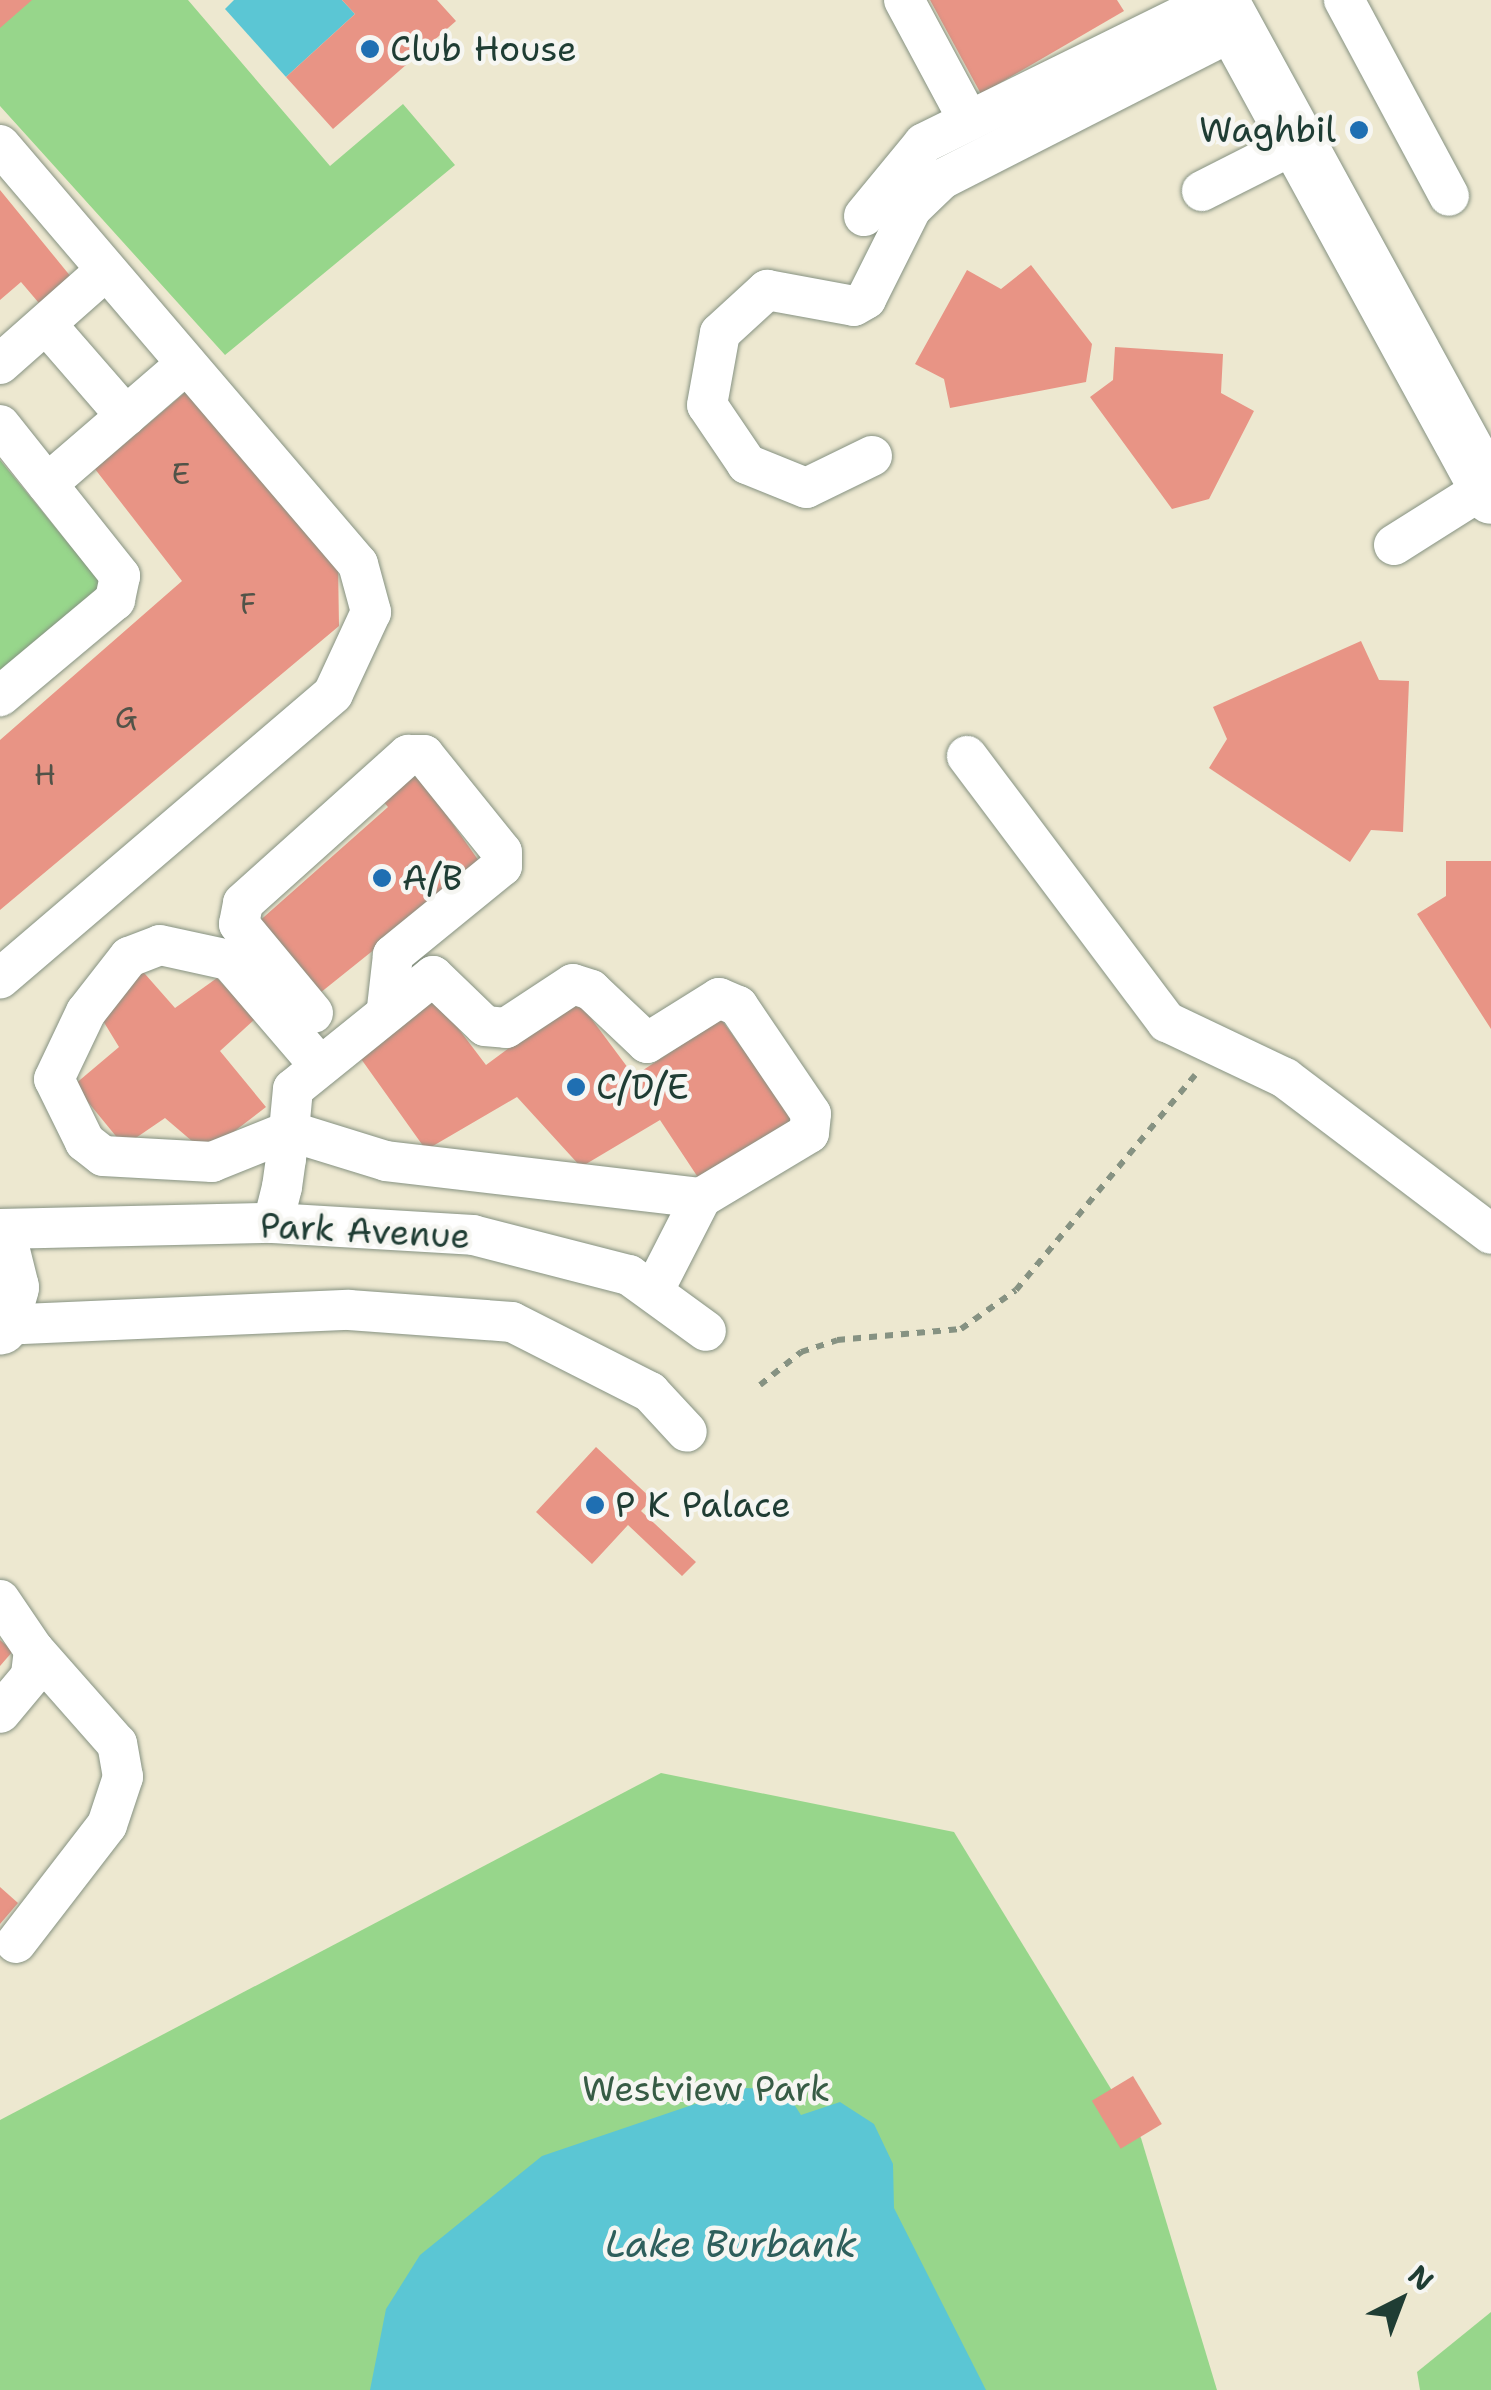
<!DOCTYPE html>
<style>
body{margin:0}
#map{position:relative;width:1491px;height:2390px;overflow:hidden;background:#ede8d0;font-family:"Shantell Sans",sans-serif}
div>[style]{position:absolute}
[style*='--x']{left:calc(var(--x)*1px);top:calc(var(--y)*1px);width:calc(var(--w)*1px);rotate:calc(var(--a)*1deg)}
.green>*{inset:0;background:#97d68b}
.water>*{inset:0;background:#5bc6d4}
.building>*{inset:0;background:#e89485;transform-origin:0 0}
.path>*{height:6px;margin-top:-3px;transform-origin:0;background:repeating-linear-gradient(90deg,#869282 0 8px,transparent 0 16px)}
.roads{filter:drop-shadow(0 0 2px #869282) drop-shadow(0 0 2px #869282)}
.street>*{height:40px;margin:-20px;padding:0 20px;transform-origin:20px;border-radius:20px;background:#fff}
.secondary>*{height:55px;margin:-27.5px;padding:0 27.5px;transform-origin:27.5px;border-radius:27.5px;background:#fff}
.dots>*{width:28px;height:28px;translate:-50% -50%;box-sizing:border-box;border:5px solid #f6f6f2;border-radius:50%}
span{translate:-50% -50%;white-space:nowrap;text-align:center;line-height:1.15;-webkit-text-stroke:9px #f6f6f2;paint-order:stroke}
.number-label{font-size:30px;color:#515348}
.number-label span{-webkit-text-stroke-width:0}
.poi-label{font-size:35px;color:#1f3d34}
.left{translate:0 -50%;text-align:left}
.right{translate:-100% -50%;text-align:right}
.street-label{font-size:35px;color:#1f3d34}
.park-label{font-size:35px;color:#375c45}
.water-label{font-size:38px;color:#2e5f5c;font-style:italic}
.north{position:absolute;left:1351px;top:2250px;width:100px;height:100px;-webkit-text-stroke:8px #f6f6f2;paint-order:stroke;rotate:42deg;font-size:28px;font-weight:700;line-height:40px;text-align:center;color:#1f3d34}
.north::after{content:'';display:block;margin:auto;width:35px;height:45px;background:#1f3d34;clip-path:polygon(50% 0,100% 100%,50% 72%,0 100%)}
</style>
<div id="map">
<div class="green">
<i style="clip-path:polygon(0 0,188px 0,330px 166px,403px 104px,455px 165px,225px 355px,0 106px)"></i>
<i style="clip-path:polygon(0 460px,105px 588px,0 674px)"></i>
<i style="clip-path:polygon(661px 1773px,954px 1832px,1141px 2138px,1217px 2390px,0 2390px,0 2120px)"></i>
<i style="clip-path:polygon(1491px 2312px,1491px 2390px,1420px 2390px,1417px 2372px)"></i>
</div>
<div class="water">
<i style="clip-path:polygon(234px 0,342px 0,355px 14px,286px 77px,225px 9px)"></i>
<i style="clip-path:polygon(742px 2088px,784px 2089px,801px 2115px,840px 2102px,874px 2124px,893px 2164px,894px 2208px,986px 2390px,370px 2390px,386px 2309px,420px 2255px,542px 2156px)"></i>
</div>
<div class="building">
<i style="clip-path:polygon(0 0,32px 0,0 28px)"></i>
<i style="clip-path:polygon(342px 0,437px 0,456px 21px,333px 129px,286px 77px,355px 14px)"></i>
<i style="clip-path:polygon(930px 0,1117px 0,1124px 11px,981px 94px)"></i>
<i style="clip-path:polygon(0 190px,76px 283px,44px 309px,21px 282px,0 300px)"></i>
<i style="clip-path:polygon(1031px 265px,1092px 344px,1086px 382px,950px 408px,944px 379px,915px 364px,967px 270px,1001px 289px)"></i>
<i style="clip-path:polygon(1115px 347px,1223px 354px,1221px 393px,1254px 411px,1209px 499px,1172px 509px,1090px 397px,1113px 380px)"></i>
<i style="clip-path:polygon(189px 389px,338px 564px,339px 626px,0 910px,0 740px,182px 581px,95px 469px)"></i>
<i style="clip-path:polygon(1361px 641px,1379px 680px,1409px 681px,1403px 832px,1371px 830px,1350px 862px,1209px 768px,1227px 739px,1213px 707px)"></i>
<i style="clip-path:polygon(413px 767px,481px 864px,315px 997px,256px 924px,388px 807px,378px 795px)"></i>
<i style="clip-path:polygon(1446px 861px,1491px 861px,1491px 1029px,1417px 914px,1446px 896px)"></i>
<i style="clip-path:polygon(138px 966px,175px 1008px,217px 978px,255px 1019px,220px 1051px,266px 1107px,206px 1153px,165px 1118px,124px 1146px,74px 1085px,119px 1047px,94px 1006px)"></i>
<i style="clip-path:polygon(576px 998px,634px 1076px,721px 1019px,794px 1119px,705px 1188px,660px 1120px,581px 1167px,517px 1097px,426px 1150px,359px 1056px,436px 999px,486px 1065px)"></i>
<i style="clip-path:polygon(596px 1447px,652px 1499px,641px 1511px,696px 1562px,682px 1576px,628px 1525px,592px 1564px,536px 1512px)"></i>
<i style="clip-path:polygon(0 1640px,13px 1651px,0 1666px)"></i>
<i style="clip-path:polygon(0 1887px,18px 1903px,0 1924px)"></i>
<i style="left:1133px;top:2076px;width:56px;height:48px;rotate:59deg"></i>
</div>
<div class="path">
<i style="--x:760;--y:1385;--w:53;--a:-38.8"></i>
<i style="--x:801;--y:1352;--w:38;--a:-18"></i>
<i style="--x:837;--y:1340;--w:124;--a:-5.1"></i>
<i style="--x:961;--y:1329;--w:67;--a:-35.3"></i>
<i style="--x:1016;--y:1290;--w:280;--a:-50.2"></i>
</div>
<div class="roads">
<div class="street">
<i style="--x:904;--y:0;--w:137;--a:61.8"></i>
<i style="--x:1344;--y:0;--w:222;--a:61.8"></i>
<i style="--x:0;--y:145;--w:551;--a:49.49"></i>
<i style="--x:358;--y:564;--w:50;--a:74.8"></i>
<i style="--x:371;--y:612;--w:90;--a:114.9"></i>
<i style="--x:333;--y:694;--w:438;--a:139.5"></i>
<i style="--x:1202;--y:191;--w:106;--a:-26.8"></i>
<i style="--x:864;--y:216;--w:94;--a:-50.6"></i>
<i style="--x:924;--y:143;--w:324;--a:-26.2"></i>
<i style="--x:46;--y:324;--w:122;--a:49"></i>
<i style="--x:0;--y:364;--w:140;--a:-41.5"></i>
<i style="--x:0;--y:425;--w:193;--a:51.5"></i>
<i style="--x:120;--y:576;--w:25;--a:102"></i>
<i style="--x:115;--y:600;--w:150;--a:140.1"></i>
<i style="--x:872;--y:456;--w:73;--a:154.1"></i>
<i style="--x:806;--y:488;--w:64;--a:-157.9"></i>
<i style="--x:747;--y:464;--w:71;--a:-124.1"></i>
<i style="--x:707;--y:405;--w:73;--a:-79.8"></i>
<i style="--x:720;--y:333;--w:64;--a:-42.5"></i>
<i style="--x:767;--y:290;--w:88;--a:10.4"></i>
<i style="--x:854;--y:306;--w:14;--a:-30"></i>
<i style="--x:866;--y:299;--w:101;--a:-63.4"></i>
<i style="--x:911;--y:209;--w:43;--a:-44.1"></i>
<i style="--x:942;--y:179;--w:330;--a:-27"></i>
<i style="--x:47;--y:484;--w:184;--a:-40.8"></i>
<i style="--x:1394;--y:545;--w:109;--a:-32.2"></i>
<i style="--x:967;--y:756;--w:333;--a:53.1"></i>
<i style="--x:1167;--y:1022;--w:131;--a:25.4"></i>
<i style="--x:1285;--y:1078;--w:258;--a:37.1"></i>
<i style="--x:313;--y:1013;--w:116;--a:-129.7"></i>
<i style="--x:239;--y:924;--w:21;--a:-79"></i>
<i style="--x:243;--y:903;--w:222;--a:-41.9"></i>
<i style="--x:408;--y:755;--w:16;--a:0"></i>
<i style="--x:424;--y:755;--w:124;--a:51.2"></i>
<i style="--x:502;--y:852;--w:14;--a:90"></i>
<i style="--x:502;--y:866;--w:141;--a:140.8"></i>
<i style="--x:393;--y:955;--w:53;--a:96.5"></i>
<i style="--x:273;--y:1223;--w:37;--a:-76"></i>
<i style="--x:282;--y:1187;--w:28;--a:-82"></i>
<i style="--x:286;--y:1159;--w:28;--a:-84"></i>
<i style="--x:289;--y:1131;--w:42;--a:-84.6"></i>
<i style="--x:293;--y:1089;--w:180;--a:-38.9"></i>
<i style="--x:433;--y:976;--w:72;--a:43.9"></i>
<i style="--x:485;--y:1026;--w:21;--a:5"></i>
<i style="--x:506;--y:1028;--w:80;--a:-33.3"></i>
<i style="--x:573;--y:984;--w:19;--a:18"></i>
<i style="--x:591;--y:990;--w:77;--a:43.4"></i>
<i style="--x:647;--y:1043;--w:85;--a:-32"></i>
<i style="--x:719;--y:998;--w:21;--a:23"></i>
<i style="--x:738;--y:1006;--w:130;--a:55.9"></i>
<i style="--x:811;--y:1114;--w:19;--a:96"></i>
<i style="--x:809;--y:1133;--w:126;--a:149"></i>
<i style="--x:701;--y:1198;--w:317;--a:-173.3"></i>
<i style="--x:386;--y:1161;--w:102;--a:-162.8"></i>
<i style="--x:289;--y:1131;--w:83;--a:158.1"></i>
<i style="--x:212;--y:1162;--w:109;--a:-176.8"></i>
<i style="--x:103;--y:1156;--w:23;--a:-142"></i>
<i style="--x:85;--y:1142;--w:70;--a:-116.2"></i>
<i style="--x:54;--y:1079;--w:74;--a:-64.5"></i>
<i style="--x:86;--y:1012;--w:70;--a:-52"></i>
<i style="--x:129;--y:957;--w:33;--a:-21"></i>
<i style="--x:160;--y:945;--w:71;--a:12.3"></i>
<i style="--x:229;--y:960;--w:140;--a:49.4"></i>
<i style="--x:0;--y:1229;--w:273;--a:-1.3"></i>
<i style="--x:273;--y:1223;--w:200;--a:3.4"></i>
<i style="--x:473;--y:1235;--w:161;--a:14.4"></i>
<i style="--x:629;--y:1275;--w:95;--a:36"></i>
<i style="--x:654;--y:1290;--w:103;--a:-62.9"></i>
<i style="--x:0;--y:1325;--w:349;--a:-2.5"></i>
<i style="--x:349;--y:1310;--w:163;--a:4.2"></i>
<i style="--x:512;--y:1322;--w:155;--a:26.9"></i>
<i style="--x:650;--y:1392;--w:54;--a:47.2"></i>
<i style="--x:0;--y:1600;--w:60;--a:55.8"></i>
<i style="--x:34;--y:1650;--w:26;--a:97"></i>
<i style="--x:31;--y:1676;--w:48;--a:130"></i>
<i style="--x:16;--y:1943;--w:149;--a:-52.4"></i>
<i style="--x:107;--y:1825;--w:51;--a:-71.6"></i>
<i style="--x:123;--y:1777;--w:34;--a:-100"></i>
<i style="--x:117;--y:1744;--w:125;--a:-131.4"></i>
</div>
<div class="secondary">
<i style="--x:1220;--y:0;--w:565;--a:61.35"></i>
<i style="--x:0;--y:1243;--w:45;--a:76"></i>
<i style="--x:11;--y:1287;--w:41;--a:105.8"></i>
</div>
</div>
<div class="dots">
<i style="left:370px;top:49px;background:#1f6fb2"></i>
<i style="left:1359px;top:130px;background:#1f6fb2"></i>
<i style="left:382px;top:878px;background:#1f6fb2"></i>
<i style="left:576px;top:1087px;background:#1f6fb2"></i>
<i style="left:595px;top:1505px;background:#1f6fb2"></i>
</div>
<div class="number-label">
<span style="left:181px;top:474px">E</span>
<span style="left:248px;top:604px">F</span>
<span style="left:126px;top:718px">G</span>
<span style="left:45px;top:775px">H</span>
</div>
<div class="poi-label">
<span class="left" style="left:390px;top:49px">Club House</span>
<span class="right" style="left:1336px;top:130px">Waghbil</span>
<span class="left" style="left:402px;top:878px">A/B</span>
<span class="left" style="left:596px;top:1087px">C/D/E</span>
<span class="left" style="left:615px;top:1505px">P K Palace</span>
</div>
<div class="street-label">
<span style="left:365px;top:1231px;rotate:3deg">Park Avenue</span>
</div>
<div class="park-label">
<span style="left:706px;top:2089px">Westview Park</span>
</div>
<div class="water-label">
<span style="left:731px;top:2244px">Lake Burbank</span>
</div>
<div class="north">N</div>
</div>
